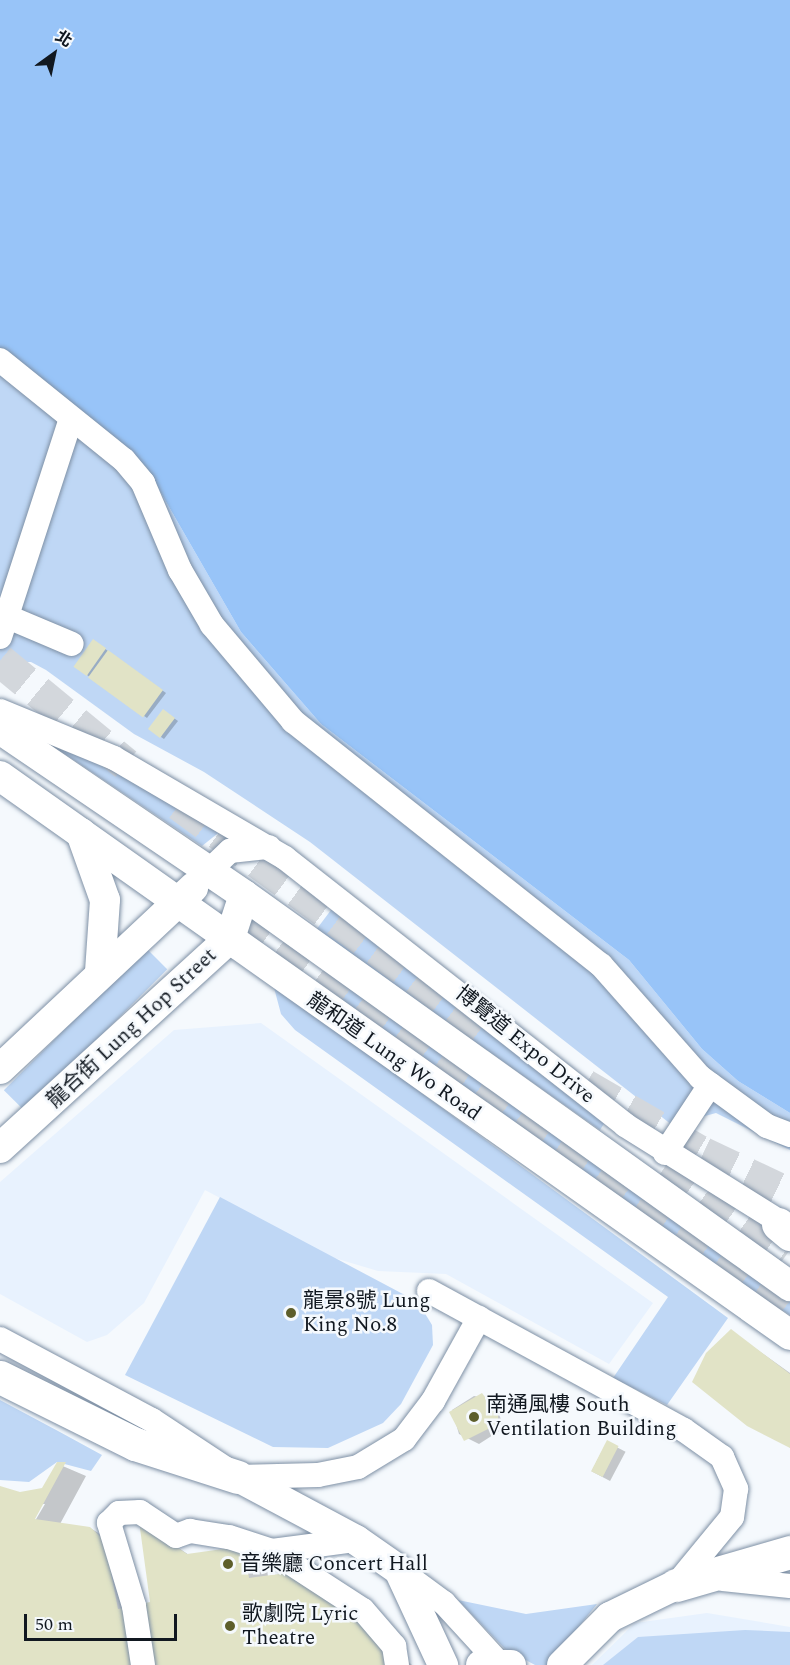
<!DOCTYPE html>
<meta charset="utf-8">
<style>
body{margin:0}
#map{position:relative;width:790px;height:1665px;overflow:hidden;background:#f5f9fd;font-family:Spectral,"Noto Sans TC",serif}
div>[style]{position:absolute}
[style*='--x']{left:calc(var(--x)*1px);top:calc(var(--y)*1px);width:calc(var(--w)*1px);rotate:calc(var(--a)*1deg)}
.built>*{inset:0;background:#e8f2fe}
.green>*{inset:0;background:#bfd7f5;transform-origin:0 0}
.water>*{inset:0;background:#98c4f8}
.shadow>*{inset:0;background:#0003;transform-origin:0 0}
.building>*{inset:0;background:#e1e3c6;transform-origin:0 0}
.highway-tunnel>*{height:33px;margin-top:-16.5px;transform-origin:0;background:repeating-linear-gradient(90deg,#d3d7dc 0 33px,transparent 0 49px)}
.roads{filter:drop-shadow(0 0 2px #7e90a5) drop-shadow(0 0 2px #7e90a5)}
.minor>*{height:24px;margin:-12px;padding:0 12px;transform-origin:12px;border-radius:12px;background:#fff}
.major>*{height:30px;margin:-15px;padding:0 15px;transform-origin:15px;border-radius:15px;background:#fff}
.highway>*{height:33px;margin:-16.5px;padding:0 16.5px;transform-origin:16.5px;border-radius:16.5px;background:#fff}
.dots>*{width:16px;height:16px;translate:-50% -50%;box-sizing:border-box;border:3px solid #f5f9fd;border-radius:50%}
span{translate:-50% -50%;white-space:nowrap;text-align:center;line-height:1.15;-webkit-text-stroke:5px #f5f9fd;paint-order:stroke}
.street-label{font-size:21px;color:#111820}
.poi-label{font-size:21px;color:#111820}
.left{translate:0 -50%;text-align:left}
.north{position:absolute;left:24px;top:24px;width:60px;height:60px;-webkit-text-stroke:4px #f5f9fd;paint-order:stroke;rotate:33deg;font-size:16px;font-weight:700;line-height:24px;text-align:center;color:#111820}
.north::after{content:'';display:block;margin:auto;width:21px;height:27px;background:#111820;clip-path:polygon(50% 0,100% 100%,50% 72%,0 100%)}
.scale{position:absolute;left:24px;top:1614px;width:153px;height:27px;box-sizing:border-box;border:3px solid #111820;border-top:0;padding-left:8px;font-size:18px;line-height:21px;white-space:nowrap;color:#111820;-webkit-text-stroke:4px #f5f9fd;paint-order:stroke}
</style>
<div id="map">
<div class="built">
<i style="clip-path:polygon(261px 1023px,653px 1303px,609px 1364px,446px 1274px,378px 1271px,331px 1257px,205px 1190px,144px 1303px,107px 1335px,87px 1342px,0 1294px,0 1182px,174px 1030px)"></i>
<i style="clip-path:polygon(707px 1613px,790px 1627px,790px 1665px,592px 1665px,635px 1623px)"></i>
</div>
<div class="green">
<i style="clip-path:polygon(0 348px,146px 467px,241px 632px,321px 724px,629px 960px,702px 1049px,738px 1081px,790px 1113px,790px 1150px,716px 1113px,672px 1125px,310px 842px,204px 772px,134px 734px,46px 670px,31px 662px,0 662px)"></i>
<i style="clip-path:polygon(56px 748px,111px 768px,222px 830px,202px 846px)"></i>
<i style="clip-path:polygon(334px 906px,605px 1122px,600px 1130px,316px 930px)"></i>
<i style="left:146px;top:948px;width:30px;height:201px;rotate:45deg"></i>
<i style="clip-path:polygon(332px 965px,790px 1298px,790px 1315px,610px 1198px,315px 986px)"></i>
<i style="clip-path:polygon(273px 984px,728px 1318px,667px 1405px,613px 1378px,668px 1297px,295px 1030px,281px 1014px)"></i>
<i style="clip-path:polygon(220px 1197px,418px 1302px,432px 1325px,433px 1345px,401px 1404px,383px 1423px,328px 1448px,273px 1447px,125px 1375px)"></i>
<i style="clip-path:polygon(0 1400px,58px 1431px,102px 1455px,91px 1471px,57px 1462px,29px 1482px,0 1480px)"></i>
<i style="clip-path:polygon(458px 1600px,526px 1614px,597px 1604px,548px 1665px,535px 1665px,505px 1649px)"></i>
<i style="clip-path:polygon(745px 1630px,790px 1632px,790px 1665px,603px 1665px,638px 1637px)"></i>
</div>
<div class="water">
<i style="clip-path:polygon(0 0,790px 0,790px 1113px,738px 1081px,702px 1049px,629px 960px,321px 724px,241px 632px,146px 467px,0 348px)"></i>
</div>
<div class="shadow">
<i style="clip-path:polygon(97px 643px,166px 693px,147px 718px,87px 675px)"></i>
<i style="clip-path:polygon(167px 713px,178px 721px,164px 739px,161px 737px)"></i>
<i style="clip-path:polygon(731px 1331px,790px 1373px,790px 1448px)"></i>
<i style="clip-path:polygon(474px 1396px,494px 1400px,504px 1428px,479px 1444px,459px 1434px,452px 1410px)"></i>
<i style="left:607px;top:1442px;width:21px;height:33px;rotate:28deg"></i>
<i style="clip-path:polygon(evenodd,58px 1464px,86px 1476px,60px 1524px,90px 1528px,112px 1541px,136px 1607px,152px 1604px,161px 1536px,189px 1555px,244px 1548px,266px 1560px,268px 1577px,384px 1639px,412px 1665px,0 1665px,0 1488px,20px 1494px,43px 1490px,58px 1464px,41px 1504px,45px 1504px,32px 1526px,30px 1525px,41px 1504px)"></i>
</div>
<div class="building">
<i style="left:93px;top:639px;width:16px;height:34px;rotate:35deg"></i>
<i style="left:108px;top:650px;width:68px;height:34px;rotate:36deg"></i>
<i style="left:163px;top:709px;width:15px;height:25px;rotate:37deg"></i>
<i style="clip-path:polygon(731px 1329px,790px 1374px,790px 1448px,747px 1426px,692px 1382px,706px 1353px)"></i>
<i style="clip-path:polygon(482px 1393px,498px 1414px,498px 1424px,464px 1441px,449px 1412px)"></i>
<i style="left:607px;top:1440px;width:13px;height:35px;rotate:27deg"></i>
<i style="clip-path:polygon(57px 1462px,66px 1462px,35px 1519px,90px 1527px,105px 1541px,118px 1609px,150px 1602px,139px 1521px,187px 1554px,244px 1546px,249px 1578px,279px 1574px,283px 1567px,361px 1615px,394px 1665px,0 1665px,0 1486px,20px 1492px,42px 1488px)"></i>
</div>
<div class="highway-tunnel">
<i style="--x:0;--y:660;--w:163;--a:39.5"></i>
<i style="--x:179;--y:804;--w:387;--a:36.3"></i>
<i style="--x:243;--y:913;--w:673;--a:35.63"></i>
<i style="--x:585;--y:1085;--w:136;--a:30"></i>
<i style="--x:703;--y:1153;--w:96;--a:25.2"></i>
<i style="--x:668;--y:1162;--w:150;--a:35.5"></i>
</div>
<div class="roads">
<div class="minor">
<i style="--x:0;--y:360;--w:159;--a:38.9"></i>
<i style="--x:124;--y:460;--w:30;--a:50"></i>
<i style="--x:143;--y:483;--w:95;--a:67"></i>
<i style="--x:180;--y:570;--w:64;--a:59.8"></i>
<i style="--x:212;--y:625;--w:126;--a:49.8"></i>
<i style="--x:293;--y:721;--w:393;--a:38.4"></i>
<i style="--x:601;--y:965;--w:149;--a:48.5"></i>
<i style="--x:700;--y:1077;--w:83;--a:36.2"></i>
<i style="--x:767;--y:1126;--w:25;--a:21"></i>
<i style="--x:8;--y:617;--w:69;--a:22.9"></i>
<i style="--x:0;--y:637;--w:229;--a:-72"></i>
<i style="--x:0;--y:711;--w:123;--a:22.4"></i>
<i style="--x:114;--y:758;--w:198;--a:30.3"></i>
<i style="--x:285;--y:858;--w:432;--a:38.1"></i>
<i style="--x:625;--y:1125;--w:195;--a:32"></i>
<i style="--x:209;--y:871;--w:29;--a:-44"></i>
<i style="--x:230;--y:851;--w:39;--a:-6"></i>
<i style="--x:665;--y:1153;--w:82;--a:-56.5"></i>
<i style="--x:429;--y:1291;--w:290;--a:28.6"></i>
<i style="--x:684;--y:1430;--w:47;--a:35.4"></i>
<i style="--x:722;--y:1457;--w:35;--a:66"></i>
<i style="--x:736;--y:1489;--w:28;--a:98"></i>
<i style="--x:732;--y:1517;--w:88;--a:129.5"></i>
<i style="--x:0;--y:1339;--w:172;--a:28.1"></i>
<i style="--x:152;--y:1420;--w:103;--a:33.5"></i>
<i style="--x:238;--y:1477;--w:80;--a:-1.4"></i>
<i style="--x:318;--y:1475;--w:41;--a:-11.3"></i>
<i style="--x:358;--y:1467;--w:54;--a:-31.3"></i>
<i style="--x:404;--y:1439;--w:48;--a:-52.7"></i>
<i style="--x:433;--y:1401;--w:95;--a:-61"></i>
<i style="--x:272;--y:1551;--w:85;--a:-7.5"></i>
<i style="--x:399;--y:1570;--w:56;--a:36.3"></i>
<i style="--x:444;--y:1603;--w:80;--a:47.5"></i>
<i style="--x:723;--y:1579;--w:67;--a:6"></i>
<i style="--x:143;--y:1665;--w:60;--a:-98.7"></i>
<i style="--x:134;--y:1606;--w:87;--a:-106.8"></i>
<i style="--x:109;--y:1523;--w:14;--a:-45"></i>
<i style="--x:119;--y:1513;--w:21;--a:-3"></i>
<i style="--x:140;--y:1512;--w:43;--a:33.7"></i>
<i style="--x:176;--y:1536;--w:15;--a:-20"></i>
<i style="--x:190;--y:1531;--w:39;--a:9"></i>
<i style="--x:229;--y:1537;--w:45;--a:18"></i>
<i style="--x:272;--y:1551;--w:108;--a:33"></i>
<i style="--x:363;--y:1610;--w:48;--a:49.3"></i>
<i style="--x:394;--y:1646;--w:19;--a:81"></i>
</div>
<div class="major">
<i style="--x:0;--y:729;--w:295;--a:34.2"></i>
<i style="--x:244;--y:895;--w:672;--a:35.61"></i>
<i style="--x:0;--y:776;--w:968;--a:35.28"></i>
<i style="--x:81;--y:833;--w:71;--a:70.3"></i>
<i style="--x:105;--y:900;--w:71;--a:94"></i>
<i style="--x:0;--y:1069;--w:265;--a:-43.2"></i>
<i style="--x:0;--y:1148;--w:311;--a:-42.4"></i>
<i style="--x:230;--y:938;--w:45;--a:-72"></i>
<i style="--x:238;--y:1477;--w:134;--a:28.1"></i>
<i style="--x:356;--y:1540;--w:52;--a:34.9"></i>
<i style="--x:399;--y:1570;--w:105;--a:65.1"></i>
<i style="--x:481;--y:1665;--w:30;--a:0"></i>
<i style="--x:562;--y:1665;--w:68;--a:-45"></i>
<i style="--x:610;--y:1617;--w:73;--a:-25.9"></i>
</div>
<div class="highway">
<i style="--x:778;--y:1224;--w:16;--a:40"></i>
<i style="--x:0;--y:1377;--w:151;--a:26.4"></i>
<i style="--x:135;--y:1444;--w:108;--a:17.8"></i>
<i style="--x:676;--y:1585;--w:119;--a:-16.1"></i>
</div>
</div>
<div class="dots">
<i style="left:291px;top:1313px;background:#5d5e2b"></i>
<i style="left:474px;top:1417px;background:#5d5e2b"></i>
<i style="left:228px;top:1564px;background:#5d5e2b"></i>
<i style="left:230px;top:1626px;background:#5d5e2b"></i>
</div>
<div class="street-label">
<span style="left:132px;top:1028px;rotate:-43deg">龍合街 Lung Hop Street</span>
<span style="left:525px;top:1045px;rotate:39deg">博覽道 Expo Drive</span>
<span style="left:394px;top:1057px;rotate:35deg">龍和道 Lung Wo Road</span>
</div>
<div class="poi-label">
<span class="left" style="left:303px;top:1313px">龍景8號 Lung<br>King No.8</span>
<span class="left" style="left:486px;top:1417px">南通風樓 South<br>Ventilation Building</span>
<span class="left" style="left:240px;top:1564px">音樂廳 Concert Hall</span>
<span class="left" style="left:242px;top:1626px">歌劇院 Lyric<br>Theatre</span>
</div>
<div class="north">北</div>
<div class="scale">50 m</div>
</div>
